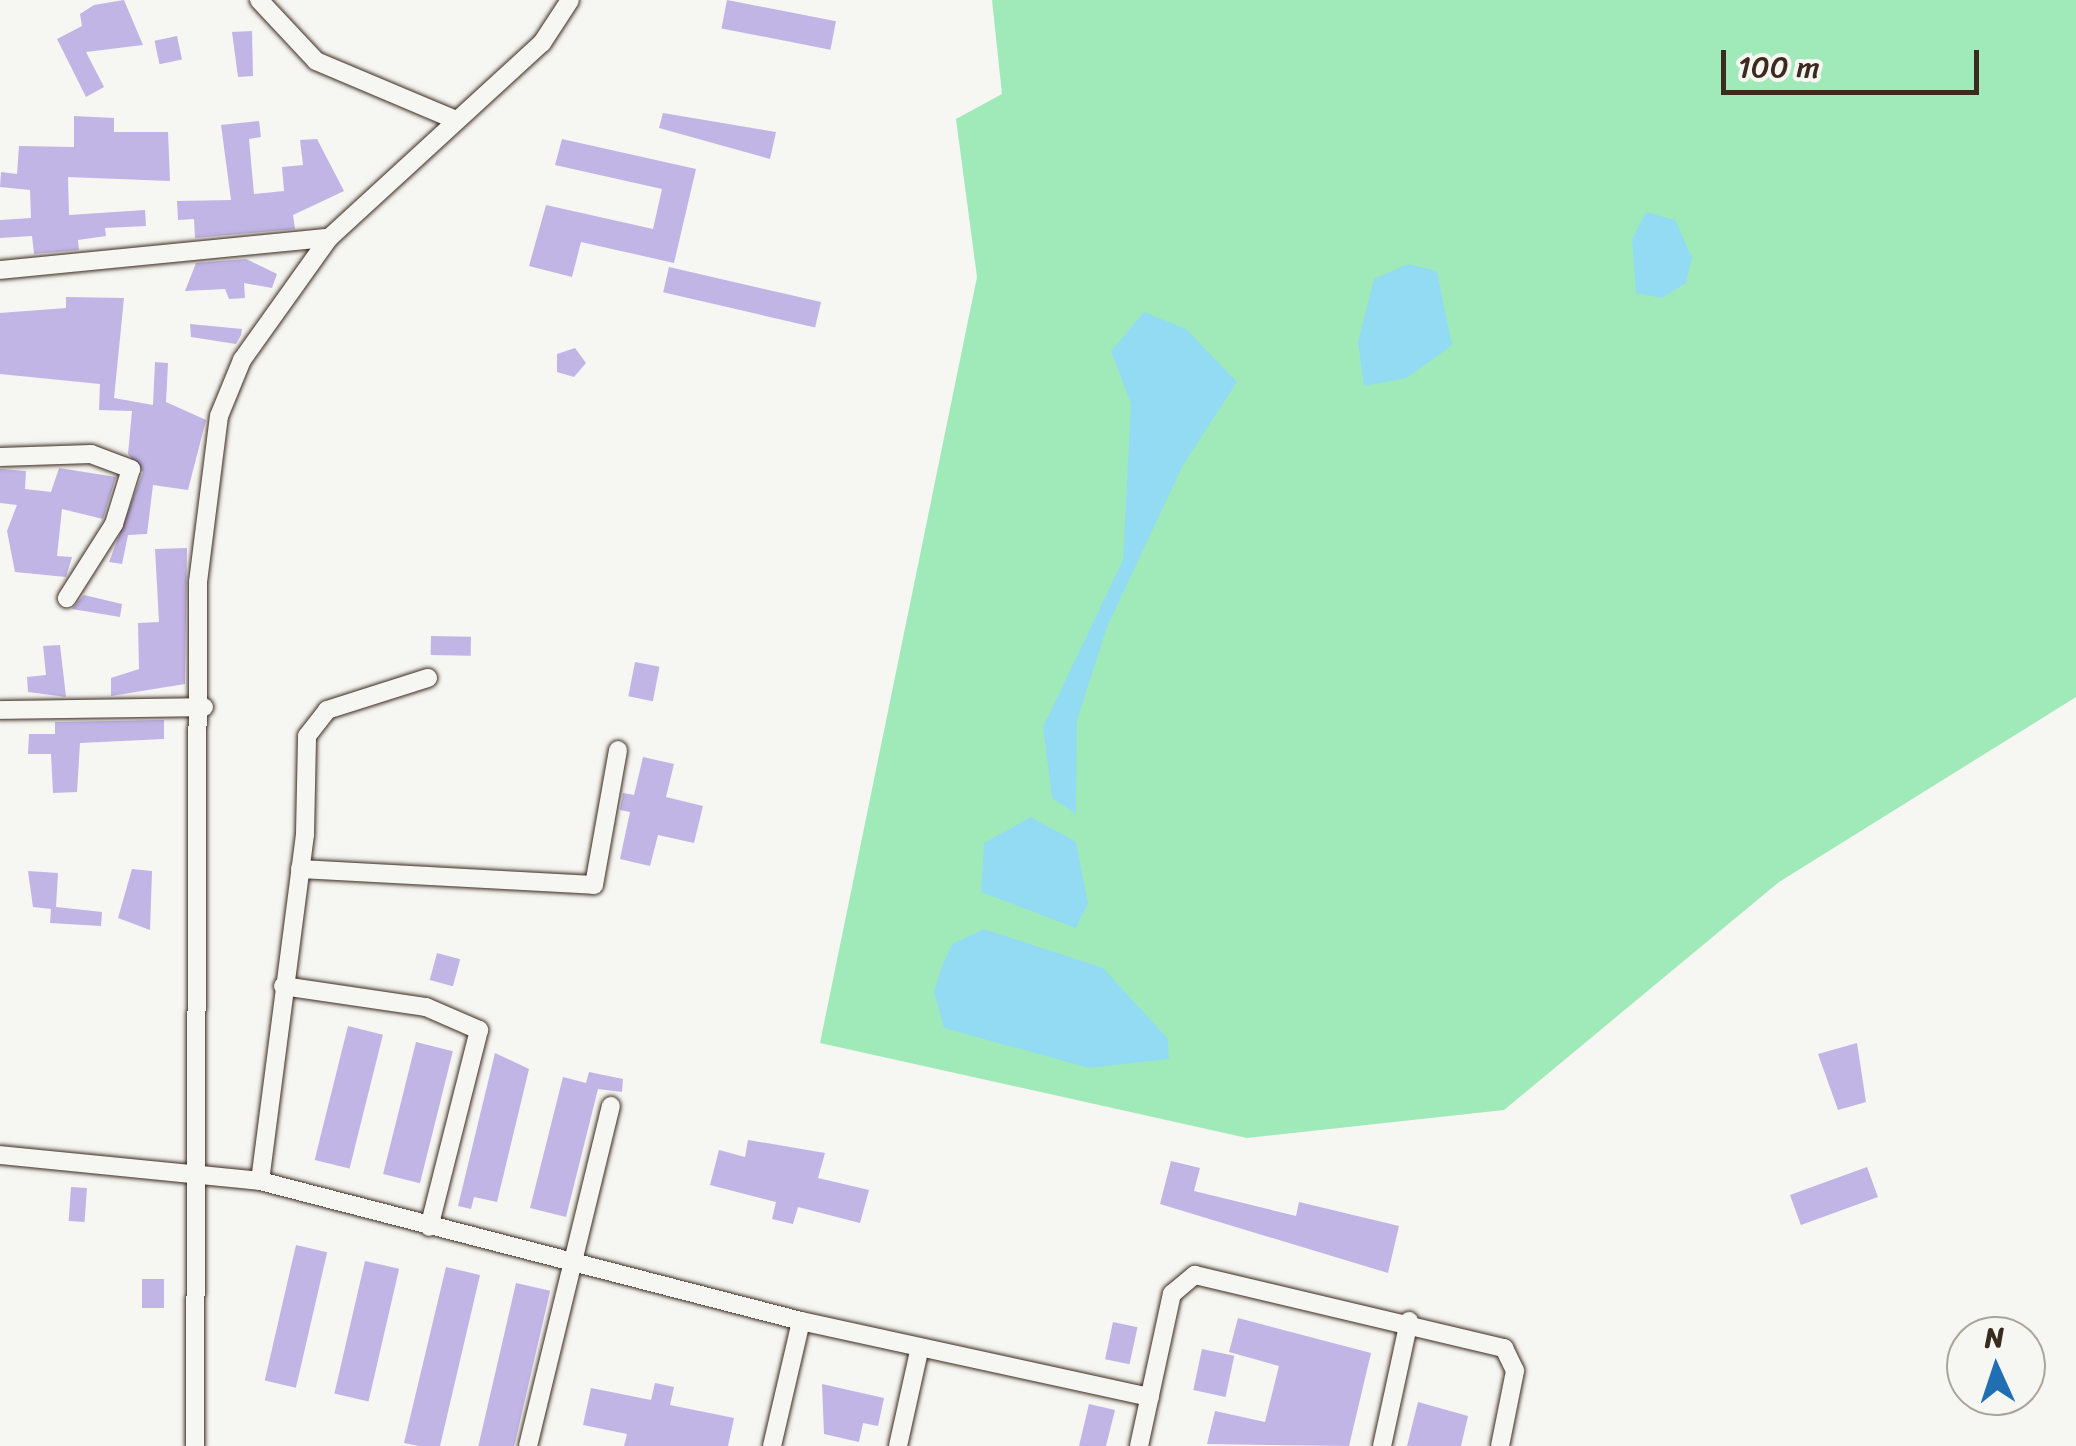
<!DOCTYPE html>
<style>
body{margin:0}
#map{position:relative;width:2076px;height:1446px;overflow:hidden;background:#f6f6f2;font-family:Sriracha,sans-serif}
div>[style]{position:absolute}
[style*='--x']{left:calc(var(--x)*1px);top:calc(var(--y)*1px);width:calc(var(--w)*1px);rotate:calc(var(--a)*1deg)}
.green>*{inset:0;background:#a0eab9}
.water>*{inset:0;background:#92dbf3}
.building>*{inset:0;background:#c1b5e6;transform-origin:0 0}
.roads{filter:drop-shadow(0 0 2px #3b2a1e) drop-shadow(0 0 2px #3b2a1e)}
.minor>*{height:18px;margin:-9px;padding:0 9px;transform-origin:9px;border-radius:9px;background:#f6f6f2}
span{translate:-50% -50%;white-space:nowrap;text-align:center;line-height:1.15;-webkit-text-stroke:8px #f6f6f2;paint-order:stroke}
.north{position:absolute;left:1946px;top:1316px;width:100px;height:100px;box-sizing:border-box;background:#f6f6f2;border:2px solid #aba49d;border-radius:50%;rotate:357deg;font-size:28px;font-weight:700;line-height:40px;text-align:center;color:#3b2a1e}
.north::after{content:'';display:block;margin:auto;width:35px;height:45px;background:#1f6fb2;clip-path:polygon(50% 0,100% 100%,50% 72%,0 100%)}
.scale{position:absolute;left:1721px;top:50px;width:258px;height:45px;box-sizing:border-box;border:5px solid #3b2a1e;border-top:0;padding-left:12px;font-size:30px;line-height:35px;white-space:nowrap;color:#3b2a1e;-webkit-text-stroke:8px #f6f6f2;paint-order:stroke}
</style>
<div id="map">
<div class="green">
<i style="clip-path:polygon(992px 0,2076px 0,2076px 697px,1779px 882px,1504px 1110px,1247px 1138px,820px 1043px,977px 277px,956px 119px,1002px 94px)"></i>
</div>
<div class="water">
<i style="clip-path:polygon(1646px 212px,1675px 220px,1692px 257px,1686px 283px,1662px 298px,1636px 293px,1632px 239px)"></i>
<i style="clip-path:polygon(1408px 264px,1437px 271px,1452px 345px,1407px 378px,1364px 386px,1358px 342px,1374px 279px)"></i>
<i style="clip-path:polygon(1144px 312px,1186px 329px,1237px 382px,1183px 465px,1107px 627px,1077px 720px,1076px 814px,1052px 798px,1043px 727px,1123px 560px,1131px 404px,1111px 351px)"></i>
<i style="clip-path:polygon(1031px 817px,1076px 842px,1088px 903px,1076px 928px,981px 892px,984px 843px)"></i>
<i style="clip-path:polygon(984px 929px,1103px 968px,1168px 1039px,1169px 1059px,1089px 1068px,944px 1028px,934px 992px,942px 966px,952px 944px)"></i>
</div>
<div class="building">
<i style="clip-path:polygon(124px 0,143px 45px,86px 52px,104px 87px,86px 97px,57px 39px,82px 26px,80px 14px,94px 5px)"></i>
<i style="left:727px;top:0;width:111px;height:29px;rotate:11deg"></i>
<i style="clip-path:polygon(252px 31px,253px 76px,238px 77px,232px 32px)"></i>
<i style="left:177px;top:36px;width:24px;height:23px;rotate:78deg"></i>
<i style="clip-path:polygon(663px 113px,776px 132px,770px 159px,659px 128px)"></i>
<i style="clip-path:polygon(74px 116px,114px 118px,114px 132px,168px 132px,170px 181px,68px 177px,69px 215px,145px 210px,146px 226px,105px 228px,106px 236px,78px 240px,79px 250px,34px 254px,32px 236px,0 238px,0 220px,31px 218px,30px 190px,0 187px,1px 172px,17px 174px,19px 146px,74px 147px)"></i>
<i style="clip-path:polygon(259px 121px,261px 137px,249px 139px,254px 194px,284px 191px,282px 167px,303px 165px,300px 140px,317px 139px,344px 191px,293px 215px,295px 229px,195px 238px,194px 219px,178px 220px,177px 201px,231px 200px,221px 125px)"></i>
<i style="clip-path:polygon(562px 139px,696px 169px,674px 263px,581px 242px,572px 277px,529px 266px,546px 205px,653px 229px,662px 189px,555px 165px)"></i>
<i style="clip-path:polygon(246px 259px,277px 274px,272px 288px,244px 283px,245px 298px,229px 299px,225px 289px,185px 291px,196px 263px)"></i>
<i style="left:669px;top:267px;width:156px;height:26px;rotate:13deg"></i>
<i style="clip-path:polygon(66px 297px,124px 298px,114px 398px,153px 405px,155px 362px,168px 363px,166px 402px,206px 420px,188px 490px,153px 485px,147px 534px,128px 535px,122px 564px,109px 562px,143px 472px,128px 454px,132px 411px,99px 410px,100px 384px,0 374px,0 313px,66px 308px)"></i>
<i style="clip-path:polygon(190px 324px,242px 329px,241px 335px,236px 344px,191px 337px)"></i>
<i style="clip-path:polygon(575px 348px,586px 363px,574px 377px,557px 372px,557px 354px)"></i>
<i style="clip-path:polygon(59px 468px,116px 477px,103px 519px,62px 509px,57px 556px,72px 557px,66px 577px,15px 572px,7px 531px,17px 505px,0 503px,0 469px,26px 471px,25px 489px,51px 492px)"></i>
<i style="clip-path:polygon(187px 548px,185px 684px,111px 696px,111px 678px,139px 669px,138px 623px,159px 622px,155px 549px)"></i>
<i style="clip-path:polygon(84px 595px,122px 604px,120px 617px,72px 609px)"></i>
<i style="left:431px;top:636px;width:40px;height:19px;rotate:1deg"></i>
<i style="clip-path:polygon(60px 645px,66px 697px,28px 692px,27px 677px,46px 675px,43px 646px)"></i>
<i style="left:635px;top:662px;width:25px;height:35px;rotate:11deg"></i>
<i style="clip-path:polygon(164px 720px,164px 739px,80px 743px,77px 792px,53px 793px,51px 754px,28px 754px,29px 734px,55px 734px,55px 722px)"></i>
<i style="clip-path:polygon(643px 757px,674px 764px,666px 797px,703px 806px,694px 843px,658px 835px,650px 866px,620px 859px,630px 812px,620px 810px,623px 793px,634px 795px)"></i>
<i style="clip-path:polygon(132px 869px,152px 871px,150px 930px,118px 918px)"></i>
<i style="clip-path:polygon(28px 871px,58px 873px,56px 907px,102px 912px,101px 926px,50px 923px,51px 909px,33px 907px)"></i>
<i style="left:437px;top:953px;width:24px;height:28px;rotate:15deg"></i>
<i style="left:348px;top:1026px;width:36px;height:138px;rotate:14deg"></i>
<i style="left:416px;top:1042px;width:38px;height:136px;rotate:14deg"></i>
<i style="clip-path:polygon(1857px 1043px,1866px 1102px,1838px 1110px,1818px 1054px)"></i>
<i style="clip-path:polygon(495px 1053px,529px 1069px,497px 1202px,474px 1197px,471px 1209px,458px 1206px)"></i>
<i style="clip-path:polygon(589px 1072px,623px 1079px,622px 1092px,598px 1089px,566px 1217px,530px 1208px,563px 1077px,586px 1083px)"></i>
<i style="clip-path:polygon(748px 1140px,825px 1153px,818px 1178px,869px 1190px,860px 1223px,798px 1207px,793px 1224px,772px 1219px,776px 1202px,710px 1185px,719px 1150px,745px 1157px)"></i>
<i style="clip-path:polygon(1171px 1161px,1200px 1168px,1194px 1191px,1296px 1216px,1299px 1202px,1399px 1226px,1388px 1273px,1160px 1204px)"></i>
<i style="left:1867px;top:1167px;width:32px;height:82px;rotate:70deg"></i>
<i style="left:71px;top:1187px;width:16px;height:34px;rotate:4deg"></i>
<i style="left:296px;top:1245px;width:32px;height:139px;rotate:13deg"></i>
<i style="left:365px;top:1261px;width:35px;height:136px;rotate:13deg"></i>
<i style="clip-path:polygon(446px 1267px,480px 1275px,440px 1446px,419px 1446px,404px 1443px)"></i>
<i style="left:142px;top:1279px;width:22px;height:29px"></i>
<i style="left:516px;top:1283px;width:35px;height:168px;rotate:13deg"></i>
<i style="clip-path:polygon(1238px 1318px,1371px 1353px,1349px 1446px,1207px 1444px,1215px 1411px,1265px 1422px,1279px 1366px,1229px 1352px)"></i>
<i style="left:1113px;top:1322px;width:25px;height:38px;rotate:12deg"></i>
<i style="left:1202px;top:1349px;width:33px;height:42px;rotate:12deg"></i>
<i style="clip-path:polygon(655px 1383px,674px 1387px,670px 1405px,734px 1418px,728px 1446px,624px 1446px,627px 1434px,583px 1425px,591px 1388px,651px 1400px)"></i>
<i style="clip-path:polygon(822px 1384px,884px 1398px,878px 1426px,863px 1423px,859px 1442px,824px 1434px)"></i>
<i style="clip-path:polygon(1418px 1402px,1468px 1416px,1461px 1446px,1407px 1446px)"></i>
<i style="clip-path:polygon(1089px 1404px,1115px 1410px,1106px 1446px,1079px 1446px)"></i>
</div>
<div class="roads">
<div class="minor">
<i style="--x:259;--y:0;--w:83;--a:46.9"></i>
<i style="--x:316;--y:61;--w:152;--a:22.9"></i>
<i style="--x:0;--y:270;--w:331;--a:-5.6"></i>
<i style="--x:0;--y:457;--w:91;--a:-1.9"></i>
<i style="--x:91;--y:454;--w:43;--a:20.6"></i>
<i style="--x:131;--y:469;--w:58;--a:107.2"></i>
<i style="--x:114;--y:524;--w:88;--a:122.4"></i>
<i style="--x:0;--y:710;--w:204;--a:-0.8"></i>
<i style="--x:300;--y:869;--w:294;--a:3.1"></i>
<i style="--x:594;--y:885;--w:137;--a:-79.9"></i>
<i style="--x:283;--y:986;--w:145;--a:8.4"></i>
<i style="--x:426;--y:1007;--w:58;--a:23.5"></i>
<i style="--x:479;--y:1030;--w:203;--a:104.2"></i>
<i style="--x:0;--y:1155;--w:261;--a:5.7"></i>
<i style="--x:260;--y:1181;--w:559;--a:14.51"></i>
<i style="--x:801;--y:1321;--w:357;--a:12.3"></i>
<i style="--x:260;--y:1181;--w:350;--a:-82.6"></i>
<i style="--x:305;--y:834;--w:98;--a:-88.8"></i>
<i style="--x:307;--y:736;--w:33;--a:-52"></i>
<i style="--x:327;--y:710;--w:106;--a:-17.6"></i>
<i style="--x:195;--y:1446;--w:864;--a:-89.8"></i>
<i style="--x:198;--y:582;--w:167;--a:-82.8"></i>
<i style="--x:219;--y:416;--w:61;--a:-67.7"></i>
<i style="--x:242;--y:360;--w:150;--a:-54.5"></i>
<i style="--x:329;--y:238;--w:289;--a:-42.5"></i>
<i style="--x:542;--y:43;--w:51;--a:-56.9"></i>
<i style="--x:528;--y:1446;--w:350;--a:-76.3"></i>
<i style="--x:772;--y:1446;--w:128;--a:-76.9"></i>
<i style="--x:898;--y:1446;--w:101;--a:-77.5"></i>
<i style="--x:1139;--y:1446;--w:156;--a:-77.8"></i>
<i style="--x:1172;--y:1294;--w:30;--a:-40"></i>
<i style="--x:1195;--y:1275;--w:318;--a:13.3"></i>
<i style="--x:1504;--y:1348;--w:25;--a:64"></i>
<i style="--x:1515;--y:1371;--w:76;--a:101.3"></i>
<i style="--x:1382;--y:1446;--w:128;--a:-77.8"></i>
</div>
</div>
<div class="north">N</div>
<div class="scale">100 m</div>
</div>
